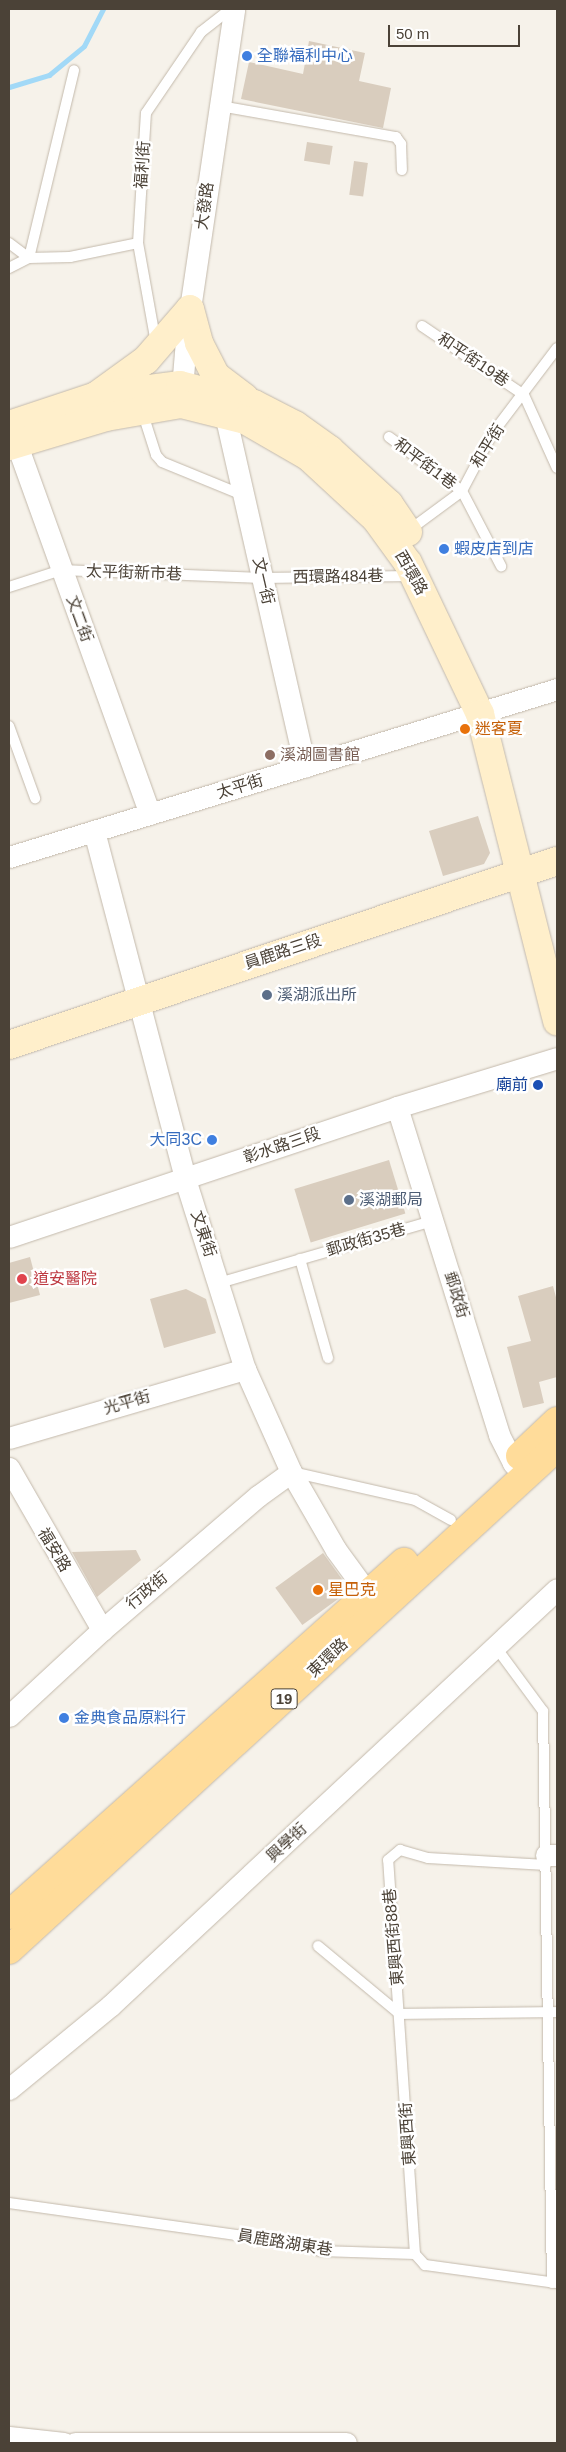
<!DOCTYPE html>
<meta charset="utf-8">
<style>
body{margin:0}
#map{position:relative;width:566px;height:2452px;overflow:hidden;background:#f6f2ea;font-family:Helvetica,"Noto Sans TC",sans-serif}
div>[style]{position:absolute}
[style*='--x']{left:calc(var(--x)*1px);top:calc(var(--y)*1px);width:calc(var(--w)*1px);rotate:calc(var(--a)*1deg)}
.stream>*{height:5px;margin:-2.5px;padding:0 2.5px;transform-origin:2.5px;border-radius:2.5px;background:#a2d9f7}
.building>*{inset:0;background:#d9cdbe;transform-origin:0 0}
.roads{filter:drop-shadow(0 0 1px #c3b9ab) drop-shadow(0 0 1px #c3b9ab)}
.lane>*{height:10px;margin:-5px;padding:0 5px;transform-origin:5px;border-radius:5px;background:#fff}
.street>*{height:21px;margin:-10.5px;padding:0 10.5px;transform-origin:10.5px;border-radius:10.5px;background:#fff}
.secondary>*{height:28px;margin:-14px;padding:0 14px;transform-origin:14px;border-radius:14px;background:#ffefcb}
.primary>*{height:28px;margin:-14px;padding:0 14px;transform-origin:14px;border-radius:14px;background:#ffdc9a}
.dots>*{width:14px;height:14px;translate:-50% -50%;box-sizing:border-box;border:2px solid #fff;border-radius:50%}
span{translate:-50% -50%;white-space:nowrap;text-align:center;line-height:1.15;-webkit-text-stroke:5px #fff;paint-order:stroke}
.shield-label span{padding:1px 4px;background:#fff;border:1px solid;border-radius:4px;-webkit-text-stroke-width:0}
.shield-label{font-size:15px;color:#4b4237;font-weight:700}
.shop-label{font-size:16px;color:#366cbe}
.left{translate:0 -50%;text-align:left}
.right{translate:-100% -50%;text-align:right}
.street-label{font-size:16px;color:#4b4237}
.food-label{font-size:16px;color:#c56008}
.education-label{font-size:16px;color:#785e54}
.service-label{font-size:16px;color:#4e5e75}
.transit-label{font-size:16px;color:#164399}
.health-label{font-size:16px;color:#be3a42}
.frame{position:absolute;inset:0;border:10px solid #4b4237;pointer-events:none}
.scale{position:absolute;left:388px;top:25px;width:132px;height:22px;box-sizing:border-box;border:2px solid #4b4237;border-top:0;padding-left:6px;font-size:15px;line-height:18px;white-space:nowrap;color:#4b4237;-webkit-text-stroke:4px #fff;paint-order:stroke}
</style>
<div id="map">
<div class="stream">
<i style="--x:9;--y:87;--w:42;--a:-16.7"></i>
<i style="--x:49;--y:75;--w:45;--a:-39.6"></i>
<i style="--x:84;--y:46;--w:42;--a:-62.8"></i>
</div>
<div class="building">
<i style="clip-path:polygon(309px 41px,365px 53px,359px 81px,391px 88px,383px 128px,241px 99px,249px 62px,303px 74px)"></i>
<i style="left:307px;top:142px;width:26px;height:19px;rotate:9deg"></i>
<i style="left:354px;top:161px;width:14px;height:34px;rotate:8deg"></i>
<i style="clip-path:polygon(478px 816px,490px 853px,484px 864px,443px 876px,429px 831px)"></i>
<i style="left:389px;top:1160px;width:56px;height:99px;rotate:73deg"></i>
<i style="clip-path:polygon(30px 1257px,40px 1295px,9px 1303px,9px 1263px)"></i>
<i style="clip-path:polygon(553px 1286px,557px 1301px,557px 1377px,539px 1382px,544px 1403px,523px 1408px,507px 1347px,531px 1341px,518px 1296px)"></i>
<i style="clip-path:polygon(186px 1289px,206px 1299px,216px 1333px,164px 1348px,150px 1299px)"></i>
<i style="clip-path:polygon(136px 1550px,141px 1560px,97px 1597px,72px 1552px)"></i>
<i style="left:323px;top:1553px;width:46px;height:59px;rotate:54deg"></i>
</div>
<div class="roads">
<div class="lane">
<i style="--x:220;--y:106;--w:179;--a:10"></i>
<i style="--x:396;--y:137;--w:9;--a:54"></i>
<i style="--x:401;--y:144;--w:26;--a:88"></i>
<i style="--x:9;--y:243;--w:25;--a:37"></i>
<i style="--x:29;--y:258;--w:193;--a:-76.5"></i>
<i style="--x:138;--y:243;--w:102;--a:79.8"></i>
<i style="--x:9;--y:268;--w:22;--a:-27"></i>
<i style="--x:29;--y:258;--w:41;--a:-1.4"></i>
<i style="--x:70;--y:257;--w:69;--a:-11.6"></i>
<i style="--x:138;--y:243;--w:130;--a:-86.5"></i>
<i style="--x:146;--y:113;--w:98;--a:-55.8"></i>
<i style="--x:201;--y:32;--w:37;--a:-38"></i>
<i style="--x:422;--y:326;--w:123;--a:34.1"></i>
<i style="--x:524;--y:395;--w:80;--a:65.7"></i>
<i style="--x:142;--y:411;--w:46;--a:72.3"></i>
<i style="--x:156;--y:455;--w:9;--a:49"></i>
<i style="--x:162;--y:462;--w:87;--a:22.2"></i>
<i style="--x:389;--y:437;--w:91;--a:36.5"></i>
<i style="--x:462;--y:491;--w:85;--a:62.5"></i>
<i style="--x:408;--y:531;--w:67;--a:-36.5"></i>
<i style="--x:462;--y:491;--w:64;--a:-62.2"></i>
<i style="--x:492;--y:434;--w:108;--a:-52.9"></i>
<i style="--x:9;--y:587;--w:55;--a:-18.1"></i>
<i style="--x:61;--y:570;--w:201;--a:2.3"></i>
<i style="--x:262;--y:578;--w:150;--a:-0.8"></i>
<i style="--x:9;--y:726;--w:77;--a:70.1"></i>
<i style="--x:300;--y:1259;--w:103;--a:74.2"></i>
<i style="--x:219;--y:1283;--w:223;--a:-16.2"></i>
<i style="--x:292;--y:1472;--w:126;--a:12.8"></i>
<i style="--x:415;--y:1500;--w:41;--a:29.1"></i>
<i style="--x:495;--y:1646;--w:81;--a:53.6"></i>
<i style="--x:543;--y:1711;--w:572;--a:89.1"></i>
<i style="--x:318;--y:1946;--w:107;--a:39.7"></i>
<i style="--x:400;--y:2014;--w:157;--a:-0.7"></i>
<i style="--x:9;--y:2203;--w:296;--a:8"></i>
<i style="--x:302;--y:2244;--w:19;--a:21"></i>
<i style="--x:320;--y:2251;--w:95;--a:1.8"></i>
<i style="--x:415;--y:2254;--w:15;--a:48"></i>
<i style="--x:425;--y:2265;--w:133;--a:7.8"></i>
<i style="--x:415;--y:2254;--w:395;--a:-93.9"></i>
<i style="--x:388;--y:1860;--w:16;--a:-40"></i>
<i style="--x:400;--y:1850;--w:29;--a:16"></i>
<i style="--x:428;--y:1858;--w:118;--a:3.4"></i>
</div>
<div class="street">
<i style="--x:181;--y:400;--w:71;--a:-85.2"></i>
<i style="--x:187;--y:329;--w:323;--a:-81.6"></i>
<i style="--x:222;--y:401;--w:375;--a:77.2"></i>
<i style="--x:12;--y:431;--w:407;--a:70.2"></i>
<i style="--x:94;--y:831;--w:360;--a:75.3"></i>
<i style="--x:185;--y:1179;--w:199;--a:72.5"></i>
<i style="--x:245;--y:1369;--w:113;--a:65.9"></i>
<i style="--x:291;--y:1472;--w:90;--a:60"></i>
<i style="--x:336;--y:1550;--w:69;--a:53.8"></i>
<i style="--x:9;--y:857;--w:573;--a:-17.04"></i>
<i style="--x:397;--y:1107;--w:343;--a:72.7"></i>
<i style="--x:499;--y:1435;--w:31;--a:63"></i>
<i style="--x:513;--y:1463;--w:16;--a:47"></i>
<i style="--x:9;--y:1237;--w:409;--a:-18.5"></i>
<i style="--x:397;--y:1107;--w:167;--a:-17"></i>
<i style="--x:9;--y:1438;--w:246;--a:-16.3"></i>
<i style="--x:9;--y:1468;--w:187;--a:60.1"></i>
<i style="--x:9;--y:1716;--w:127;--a:-42.8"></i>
<i style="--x:102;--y:1630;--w:206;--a:-40.7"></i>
<i style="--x:258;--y:1496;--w:41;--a:-36"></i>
<i style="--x:546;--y:1855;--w:11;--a:0"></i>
<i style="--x:9;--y:2089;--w:131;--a:-39.4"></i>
<i style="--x:110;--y:2006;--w:611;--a:-43.01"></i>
<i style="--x:9;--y:2437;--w:55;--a:6.2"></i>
<i style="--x:75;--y:2443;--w:271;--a:0"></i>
</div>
<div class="secondary">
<i style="--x:190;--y:309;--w:35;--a:75"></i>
<i style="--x:199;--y:343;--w:37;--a:63"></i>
<i style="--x:216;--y:376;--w:36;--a:37"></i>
<i style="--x:100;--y:393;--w:57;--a:-35.7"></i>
<i style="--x:146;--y:360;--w:67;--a:-49.2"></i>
<i style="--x:9;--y:425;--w:92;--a:-18.4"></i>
<i style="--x:96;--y:396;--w:85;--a:-7.5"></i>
<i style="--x:180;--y:385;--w:76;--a:14.4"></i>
<i style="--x:254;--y:404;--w:46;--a:27.1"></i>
<i style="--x:295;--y:425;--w:43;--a:35.5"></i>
<i style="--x:330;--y:450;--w:80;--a:42.5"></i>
<i style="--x:389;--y:504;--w:34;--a:56"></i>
<i style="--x:9;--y:446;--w:101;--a:-16.6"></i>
<i style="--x:106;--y:417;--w:76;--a:-9.8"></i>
<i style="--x:181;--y:404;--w:66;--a:14"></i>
<i style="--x:245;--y:420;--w:74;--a:30"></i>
<i style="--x:309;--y:457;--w:91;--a:42.8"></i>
<i style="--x:376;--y:519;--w:54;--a:54"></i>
<i style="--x:408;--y:563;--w:167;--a:64.5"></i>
<i style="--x:480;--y:714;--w:317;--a:75.9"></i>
<i style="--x:9;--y:1045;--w:578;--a:-18.56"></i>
</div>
<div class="primary">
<i style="--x:520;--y:1456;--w:51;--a:-43.4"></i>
<i style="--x:9;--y:1915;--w:530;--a:-41.79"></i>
<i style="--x:9;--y:1950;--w:744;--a:-42.55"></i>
</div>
</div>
<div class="dots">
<i style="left:247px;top:56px;background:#3f7fe0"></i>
<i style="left:444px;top:549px;background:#3f7fe0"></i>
<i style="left:465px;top:729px;background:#e8710a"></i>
<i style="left:270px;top:755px;background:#8d6e63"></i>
<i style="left:267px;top:995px;background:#5c6f8a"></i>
<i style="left:538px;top:1085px;background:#1a4fb4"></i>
<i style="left:212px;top:1140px;background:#3f7fe0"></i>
<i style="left:349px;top:1200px;background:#5c6f8a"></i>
<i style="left:22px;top:1279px;background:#e0444e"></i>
<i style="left:318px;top:1590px;background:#e8710a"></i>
<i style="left:64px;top:1718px;background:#3f7fe0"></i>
</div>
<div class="shield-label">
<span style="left:284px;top:1699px">19</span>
</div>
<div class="shop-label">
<span class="left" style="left:257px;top:56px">全聯福利中心</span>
<span class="left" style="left:454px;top:549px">蝦皮店到店</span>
<span class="right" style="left:202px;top:1140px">大同3C</span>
<span class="left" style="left:74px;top:1718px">金典食品原料行</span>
</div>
<div class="street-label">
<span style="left:143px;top:165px;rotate:-86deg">福利街</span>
<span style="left:205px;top:206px;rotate:-82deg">大發路</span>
<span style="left:473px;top:360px;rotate:34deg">和平街19巷</span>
<span style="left:488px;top:446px;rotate:-58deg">和平街</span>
<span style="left:425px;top:464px;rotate:37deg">和平街1巷</span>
<span style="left:134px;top:573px;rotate:2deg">太平街新市巷</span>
<span style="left:411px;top:573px;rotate:60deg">西環路</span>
<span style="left:338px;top:577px;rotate:-1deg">西環路484巷</span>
<span style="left:263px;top:581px;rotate:77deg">文一街</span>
<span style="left:79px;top:619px;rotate:70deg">文二街</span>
<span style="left:240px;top:787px;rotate:-17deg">太平街</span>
<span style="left:283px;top:952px;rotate:-18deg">員鹿路三段</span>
<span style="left:282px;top:1146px;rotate:-19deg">彰水路三段</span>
<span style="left:203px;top:1234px;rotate:72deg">文東街</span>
<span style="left:366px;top:1240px;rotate:-16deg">郵政街35巷</span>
<span style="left:456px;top:1295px;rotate:73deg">郵政街</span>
<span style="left:127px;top:1403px;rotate:-16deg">光平街</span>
<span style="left:54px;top:1550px;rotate:59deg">福安路</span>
<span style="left:147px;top:1591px;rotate:-40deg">行政街</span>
<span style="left:328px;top:1658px;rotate:-43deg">東環路</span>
<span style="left:287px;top:1843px;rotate:-43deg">興學街</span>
<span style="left:394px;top:1937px;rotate:-95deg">東興西街88巷</span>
<span style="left:408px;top:2134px;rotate:-94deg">東興西街</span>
<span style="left:285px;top:2243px;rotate:9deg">員鹿路湖東巷</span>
</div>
<div class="food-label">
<span class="left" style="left:475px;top:729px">迷客夏</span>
<span class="left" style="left:328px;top:1590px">星巴克</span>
</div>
<div class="education-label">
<span class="left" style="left:280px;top:755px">溪湖圖書館</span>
</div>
<div class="service-label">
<span class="left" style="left:277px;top:995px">溪湖派出所</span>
<span class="left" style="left:359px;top:1200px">溪湖郵局</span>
</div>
<div class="transit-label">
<span class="right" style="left:528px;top:1085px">廟前</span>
</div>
<div class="health-label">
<span class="left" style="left:33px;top:1279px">道安醫院</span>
</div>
<div class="frame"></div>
<div class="scale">50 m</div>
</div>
